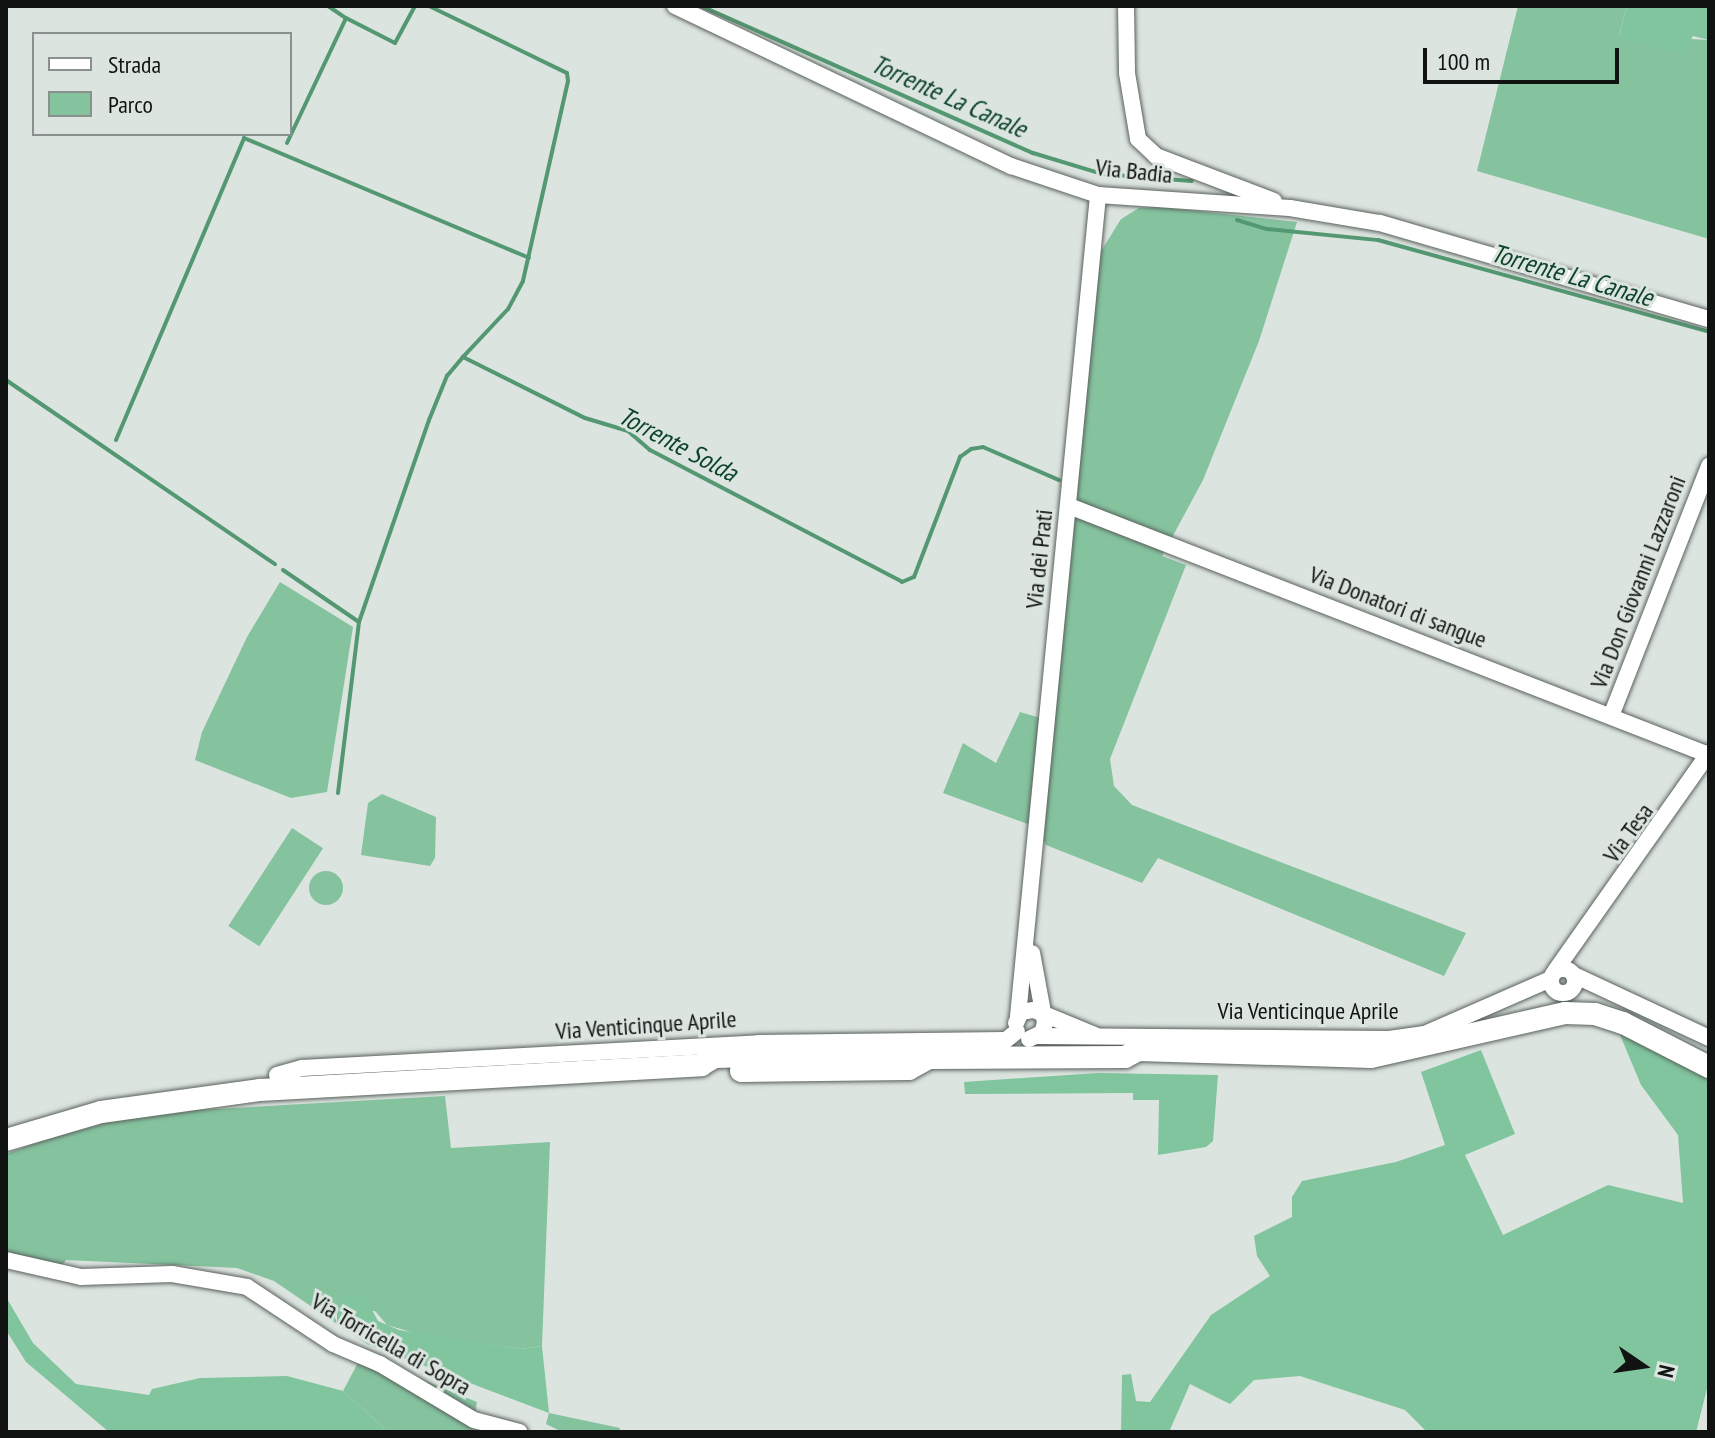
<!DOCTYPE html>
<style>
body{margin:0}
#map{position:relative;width:1715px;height:1438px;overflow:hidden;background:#dce4df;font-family:"PT Sans Narrow",sans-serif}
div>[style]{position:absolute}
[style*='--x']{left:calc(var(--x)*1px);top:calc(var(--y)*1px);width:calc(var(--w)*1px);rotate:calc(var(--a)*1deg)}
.green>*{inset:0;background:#85c39f;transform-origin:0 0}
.round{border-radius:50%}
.forest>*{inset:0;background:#80c59d}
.stream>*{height:4px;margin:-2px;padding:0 2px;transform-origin:2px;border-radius:2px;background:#539872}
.roads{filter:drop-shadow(0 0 2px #5a615c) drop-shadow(0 0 2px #5a615c)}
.street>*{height:16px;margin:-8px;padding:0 8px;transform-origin:8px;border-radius:8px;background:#fff}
.street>.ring{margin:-8px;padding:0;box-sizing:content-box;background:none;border:16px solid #fff;border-radius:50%}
.secondary>*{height:22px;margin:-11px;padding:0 11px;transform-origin:11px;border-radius:11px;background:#fff}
span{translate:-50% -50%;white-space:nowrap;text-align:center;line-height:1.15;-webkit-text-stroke:6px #dce4df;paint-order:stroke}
.street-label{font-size:24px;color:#101311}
.water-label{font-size:26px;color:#0c442a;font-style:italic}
.frame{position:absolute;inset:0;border:8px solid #101311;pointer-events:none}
.legend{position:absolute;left:32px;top:32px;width:260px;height:104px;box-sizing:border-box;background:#dce4df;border:2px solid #8a908d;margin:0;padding:10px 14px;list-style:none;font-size:24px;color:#101311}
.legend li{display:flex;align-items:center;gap:16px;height:40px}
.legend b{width:40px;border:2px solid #8a908d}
.north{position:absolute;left:1603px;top:1326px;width:80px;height:80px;-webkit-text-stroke:6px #dce4df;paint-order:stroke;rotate:103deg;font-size:22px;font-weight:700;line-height:32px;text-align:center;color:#101311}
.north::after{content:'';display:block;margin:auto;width:28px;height:36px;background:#101311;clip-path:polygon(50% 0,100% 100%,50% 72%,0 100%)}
.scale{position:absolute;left:1423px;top:48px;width:196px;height:36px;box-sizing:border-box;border:4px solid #101311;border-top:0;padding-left:10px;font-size:24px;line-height:28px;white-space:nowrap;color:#101311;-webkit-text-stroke:6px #dce4df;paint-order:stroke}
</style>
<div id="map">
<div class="green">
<i style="clip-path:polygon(1518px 6px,1627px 6px,1619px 35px,1709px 40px,1709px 239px,1477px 171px)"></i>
<i style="clip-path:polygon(1160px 207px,1297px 222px,1259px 341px,1203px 480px,1162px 556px,1186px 565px,1110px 759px,1114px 786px,1132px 805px,1466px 933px,1444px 976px,1158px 858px,1142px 883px,1046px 845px,1036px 827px,943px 793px,963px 743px,996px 763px,1020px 712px,1047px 720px,1095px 261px,1121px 219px,1139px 208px)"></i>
<i style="clip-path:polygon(280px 582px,353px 627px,327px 792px,291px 798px,195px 760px,202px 732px,247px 637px)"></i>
<i style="clip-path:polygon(382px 794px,436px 817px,435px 858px,430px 866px,361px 855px,368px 803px)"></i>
<i style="left:292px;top:828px;width:37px;height:117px;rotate:33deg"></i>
<i class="round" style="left:309px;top:871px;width:34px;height:34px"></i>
<i style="clip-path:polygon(445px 1096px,451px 1148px,550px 1142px,542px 1346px,520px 1349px,421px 1335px,387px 1325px,375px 1311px,334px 1314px,337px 1324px,274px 1281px,237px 1268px,66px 1260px,61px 1268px,6px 1254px,6px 1154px,42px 1141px,116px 1120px,180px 1111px)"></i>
<i style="clip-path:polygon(362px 1355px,477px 1402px,472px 1432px,388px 1432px,343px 1391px)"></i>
<i style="clip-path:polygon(549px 1413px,620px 1428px,619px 1432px,562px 1432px,546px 1424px)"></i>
</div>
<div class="forest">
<i style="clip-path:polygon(1627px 6px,1709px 6px,1709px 40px,1693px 36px,1683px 54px,1619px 36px)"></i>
<i style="clip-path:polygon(1618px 1030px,1709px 1076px,1709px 1381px,1696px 1432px,1427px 1432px,1405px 1410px,1300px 1376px,1254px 1380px,1230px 1404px,1190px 1384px,1169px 1432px,1121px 1432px,1122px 1375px,1131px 1374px,1136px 1401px,1150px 1402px,1211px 1315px,1270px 1276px,1257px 1256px,1254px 1236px,1292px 1217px,1292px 1197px,1302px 1181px,1396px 1162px,1445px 1145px,1421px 1072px,1481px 1050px,1515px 1134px,1465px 1155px,1503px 1235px,1608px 1185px,1683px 1203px,1678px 1135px,1641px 1085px)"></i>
<i style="clip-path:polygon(1098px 1073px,1218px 1075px,1213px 1141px,1206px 1147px,1158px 1155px,1159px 1100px,1133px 1100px,1133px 1093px,965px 1094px,964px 1082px)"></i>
<i style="clip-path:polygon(352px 1294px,364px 1295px,378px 1321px,399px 1330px,520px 1349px,542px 1346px,549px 1413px,367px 1344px,337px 1324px,337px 1306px)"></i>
<i style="clip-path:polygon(6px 1297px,33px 1343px,76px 1384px,149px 1395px,152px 1389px,200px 1378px,287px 1376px,343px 1391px,388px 1432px,109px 1432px,26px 1362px,6px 1330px)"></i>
</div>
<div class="stream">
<i style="--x:328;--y:6;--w:22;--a:34"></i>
<i style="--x:429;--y:6;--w:153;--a:25.9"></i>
<i style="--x:567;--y:73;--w:8;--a:83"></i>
<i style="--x:568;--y:81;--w:205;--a:102.7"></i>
<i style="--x:523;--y:281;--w:32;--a:118"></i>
<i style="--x:508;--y:309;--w:66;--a:133.2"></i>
<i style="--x:701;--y:6;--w:363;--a:23.9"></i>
<i style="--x:1033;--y:153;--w:72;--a:16.9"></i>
<i style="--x:1102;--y:174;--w:90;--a:4.4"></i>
<i style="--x:287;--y:143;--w:138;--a:-64.7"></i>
<i style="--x:346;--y:18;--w:55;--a:27"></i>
<i style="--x:395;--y:43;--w:42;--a:-61.6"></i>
<i style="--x:1237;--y:220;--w:31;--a:17"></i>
<i style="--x:1267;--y:229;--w:112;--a:5.7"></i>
<i style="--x:1378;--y:240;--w:344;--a:15.5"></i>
<i style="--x:6;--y:380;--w:326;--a:34.4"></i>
<i style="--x:116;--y:440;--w:328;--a:-67"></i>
<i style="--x:244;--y:138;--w:309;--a:22.8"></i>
<i style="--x:283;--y:570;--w:92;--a:34.4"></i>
<i style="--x:359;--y:622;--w:214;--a:-70.9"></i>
<i style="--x:429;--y:420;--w:48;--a:-67.8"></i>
<i style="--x:447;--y:376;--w:25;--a:-50"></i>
<i style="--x:463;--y:357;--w:136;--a:26.6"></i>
<i style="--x:585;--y:418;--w:45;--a:16.8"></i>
<i style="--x:628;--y:431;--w:29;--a:41"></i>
<i style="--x:650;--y:450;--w:284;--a:27.6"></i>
<i style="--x:902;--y:582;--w:13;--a:-23"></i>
<i style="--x:914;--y:577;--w:129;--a:-69"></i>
<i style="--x:960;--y:457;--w:14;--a:-36"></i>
<i style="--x:971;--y:449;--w:12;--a:-9"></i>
<i style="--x:983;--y:447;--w:83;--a:23.5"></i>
<i style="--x:338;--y:793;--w:172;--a:-83"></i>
</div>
<div class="roads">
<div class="street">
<i style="--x:675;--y:6;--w:372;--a:25.5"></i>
<i style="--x:1011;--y:166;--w:92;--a:18.4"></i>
<i style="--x:1098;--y:195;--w:192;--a:3.9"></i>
<i style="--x:1290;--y:208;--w:91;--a:9.5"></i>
<i style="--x:1380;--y:223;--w:343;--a:16.3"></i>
<i style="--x:1126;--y:6;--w:67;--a:89.1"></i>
<i style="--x:1127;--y:73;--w:67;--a:80.5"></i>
<i style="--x:1138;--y:139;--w:25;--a:43"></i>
<i style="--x:1156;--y:156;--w:126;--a:20.9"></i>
<i style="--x:1069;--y:506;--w:687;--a:21.26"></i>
<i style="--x:1611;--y:716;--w:269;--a:-68.6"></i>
<i class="ring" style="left:1551px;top:969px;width:8px;height:8px"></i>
<i style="--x:1555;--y:971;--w:267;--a:-54.8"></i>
<i style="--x:1574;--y:975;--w:149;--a:25"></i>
<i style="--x:1018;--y:1016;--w:825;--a:-84.43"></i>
<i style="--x:1016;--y:1023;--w:12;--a:-66"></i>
<i style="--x:1021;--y:1012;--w:13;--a:-9"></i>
<i style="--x:1034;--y:1010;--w:66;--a:22.3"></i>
<i style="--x:1039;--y:1036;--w:350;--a:0.5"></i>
<i style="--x:1389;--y:1039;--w:36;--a:-8"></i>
<i style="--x:1425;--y:1034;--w:137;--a:-23.6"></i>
<i style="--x:1029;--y:1039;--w:14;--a:-25"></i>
<i style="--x:1042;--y:1033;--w:10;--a:-73"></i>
<i style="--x:1045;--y:1023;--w:71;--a:-100.5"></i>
<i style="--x:277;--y:1075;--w:26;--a:-16"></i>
<i style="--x:302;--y:1068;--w:458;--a:-3.1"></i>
<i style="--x:759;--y:1043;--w:247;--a:-0.7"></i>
<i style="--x:1006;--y:1040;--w:14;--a:-39"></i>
<i style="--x:6;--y:1260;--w:77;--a:12.8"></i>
<i style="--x:81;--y:1277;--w:91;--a:-1.9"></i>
<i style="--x:172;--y:1274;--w:76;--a:9.8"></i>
<i style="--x:247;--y:1287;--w:103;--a:33.5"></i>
<i style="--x:333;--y:1344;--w:51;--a:23.1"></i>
<i style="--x:380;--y:1364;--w:109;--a:30.8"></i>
<i style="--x:474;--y:1420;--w:47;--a:14.9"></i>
</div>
<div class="secondary">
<i style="--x:741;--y:1071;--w:168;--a:-0.7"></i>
<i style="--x:909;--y:1069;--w:23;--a:-29"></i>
<i style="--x:6;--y:1140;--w:99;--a:-16.4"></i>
<i style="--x:101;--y:1112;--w:161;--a:-7.9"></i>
<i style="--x:260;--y:1090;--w:442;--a:-3.2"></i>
<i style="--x:701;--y:1065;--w:16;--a:-30"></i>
<i style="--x:715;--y:1057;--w:194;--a:-1.5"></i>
<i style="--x:909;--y:1052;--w:21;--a:17"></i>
<i style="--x:929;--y:1058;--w:196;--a:-0.3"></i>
<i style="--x:1125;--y:1057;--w:15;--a:-28"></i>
<i style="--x:1138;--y:1050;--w:233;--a:1.7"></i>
<i style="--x:1371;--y:1057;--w:199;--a:-12.8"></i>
<i style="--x:1565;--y:1013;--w:30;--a:2"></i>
<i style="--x:1595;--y:1014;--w:29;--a:18"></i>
<i style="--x:1623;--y:1023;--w:97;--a:27.1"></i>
</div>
</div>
<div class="street-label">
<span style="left:1134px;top:171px;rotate:6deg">Via Badia</span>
<span style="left:1039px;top:559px;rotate:-84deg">Via dei Prati</span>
<span style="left:1638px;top:582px;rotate:-69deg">Via Don Giovanni Lazzaroni</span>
<span style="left:1398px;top:607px;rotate:21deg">Via Donatori di sangue</span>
<span style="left:1628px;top:833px;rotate:-54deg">Via Tesa</span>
<span style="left:1308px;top:1011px">Via Venticinque Aprile</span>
<span style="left:646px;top:1025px;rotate:-4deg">Via Venticinque Aprile</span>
<span style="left:391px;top:1344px;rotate:30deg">Via Torricella di Sopra</span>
</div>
<div class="water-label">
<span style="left:949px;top:96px;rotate:24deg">Torrente La Canale</span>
<span style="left:1572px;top:275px;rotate:16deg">Torrente La Canale</span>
<span style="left:678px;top:444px;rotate:28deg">Torrente Solda</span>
</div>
<div class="frame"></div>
<ul class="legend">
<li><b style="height:10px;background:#fff"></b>Strada</li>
<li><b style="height:22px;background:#85c39f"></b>Parco</li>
</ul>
<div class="north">N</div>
<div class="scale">100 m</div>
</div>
